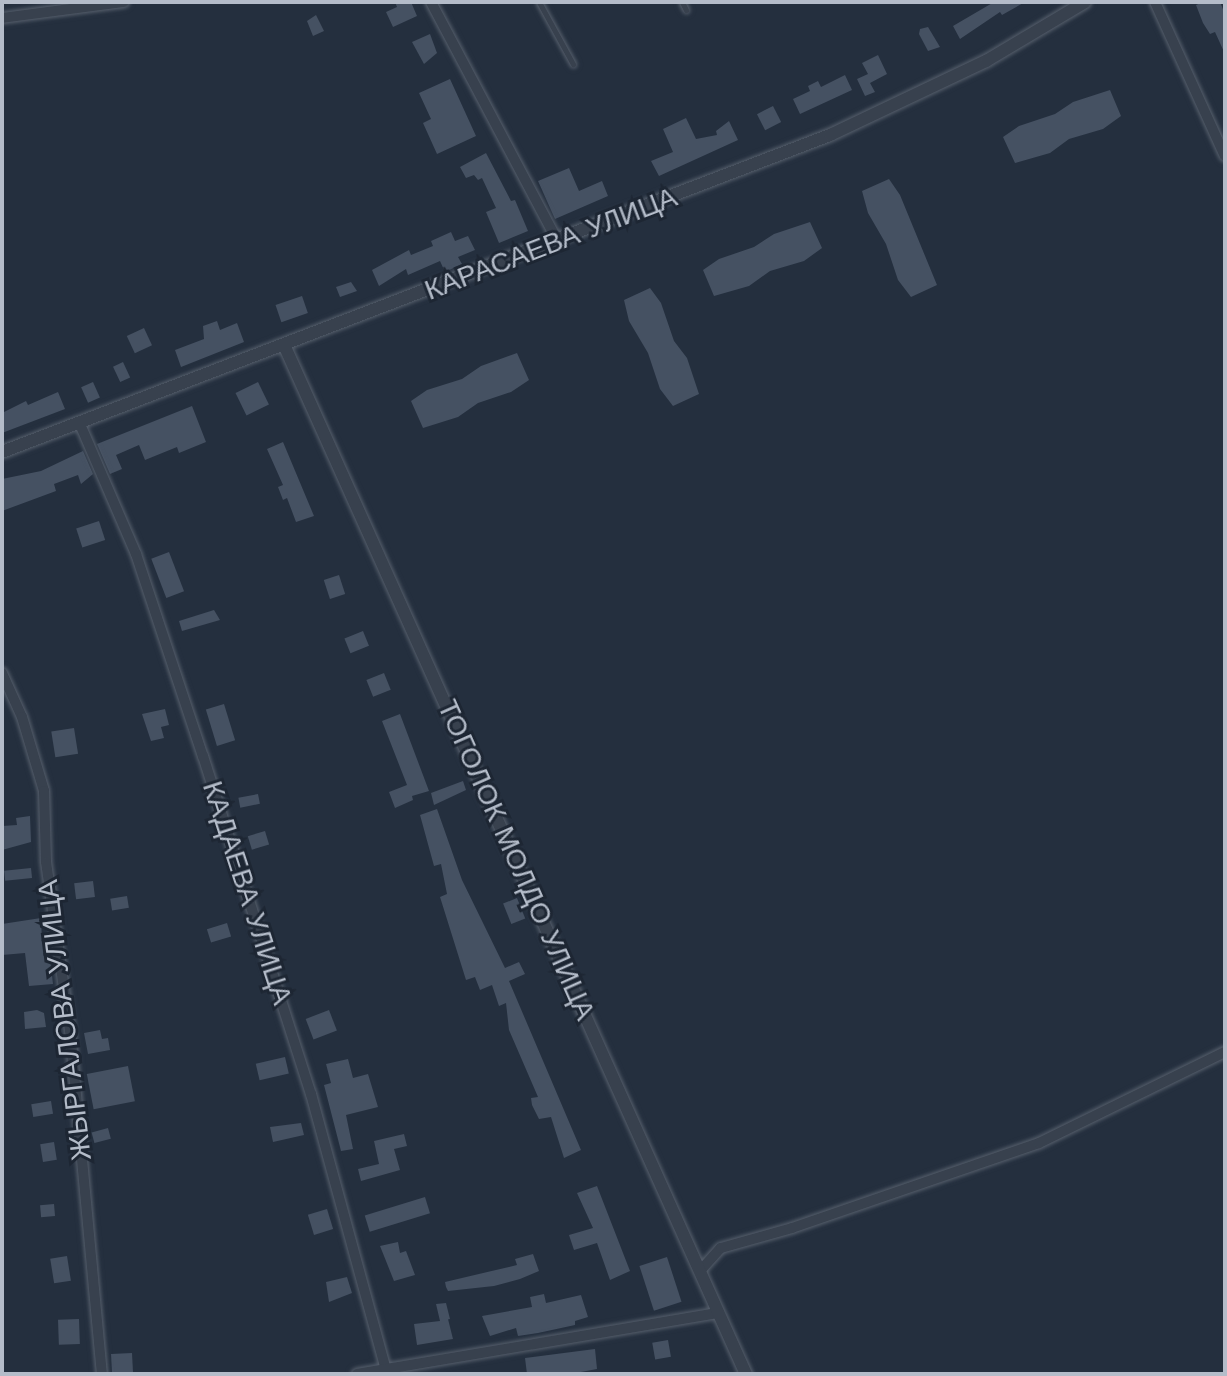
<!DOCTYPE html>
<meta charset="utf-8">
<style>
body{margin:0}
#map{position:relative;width:1227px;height:1376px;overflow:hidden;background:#242f3e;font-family:"Work Sans",sans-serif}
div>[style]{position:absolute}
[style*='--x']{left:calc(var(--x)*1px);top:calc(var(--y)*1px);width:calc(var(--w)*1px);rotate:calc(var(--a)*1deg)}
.building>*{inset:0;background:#455162;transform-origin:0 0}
.roads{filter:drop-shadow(0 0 2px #565f6c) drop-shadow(0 0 2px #565f6c)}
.service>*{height:5px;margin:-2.5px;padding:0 2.5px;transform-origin:2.5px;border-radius:2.5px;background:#38414e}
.minor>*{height:10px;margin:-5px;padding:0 5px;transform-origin:5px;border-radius:5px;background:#38414e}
.tertiary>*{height:12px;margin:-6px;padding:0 6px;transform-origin:6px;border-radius:6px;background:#38414e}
span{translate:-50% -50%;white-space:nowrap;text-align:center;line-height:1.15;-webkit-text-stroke:6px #1d2633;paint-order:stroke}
.street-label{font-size:28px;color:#b4bcc9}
.frame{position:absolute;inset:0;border:4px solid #b4bcc9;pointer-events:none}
</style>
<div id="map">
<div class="building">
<i style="clip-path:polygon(395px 2px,411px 2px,417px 16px,393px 27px,386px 12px,397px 7px)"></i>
<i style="clip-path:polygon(994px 2px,1025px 2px,1002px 15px,1000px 12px,960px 39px,953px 26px)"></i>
<i style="clip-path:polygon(1203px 2px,1220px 2px,1225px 14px,1225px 54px,1215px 32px,1210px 34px,1203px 23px,1196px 5px)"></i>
<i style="clip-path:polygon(316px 15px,324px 31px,313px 36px,307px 21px)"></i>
<i style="clip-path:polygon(928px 27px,940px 47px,928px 51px,919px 34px,920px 29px)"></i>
<i style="clip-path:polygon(430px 34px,437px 53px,424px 64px,412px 42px)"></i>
<i style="clip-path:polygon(878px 55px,887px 74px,870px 83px,875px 92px,865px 96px,857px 79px,868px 74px,862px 63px)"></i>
<i style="clip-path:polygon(845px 75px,852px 90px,800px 114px,793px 99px,810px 91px,808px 86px,818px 81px,821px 87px)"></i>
<i style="clip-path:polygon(450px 79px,476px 136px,437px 154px,423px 123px,431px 119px,419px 93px)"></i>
<i style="clip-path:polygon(1110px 90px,1121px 116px,1103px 129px,1069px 139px,1050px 153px,1015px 163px,1003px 137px,1019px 126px,1055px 114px,1073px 102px)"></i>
<i style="left:773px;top:106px;width:18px;height:18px;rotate:63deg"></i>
<i style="clip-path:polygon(686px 118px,696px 139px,717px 135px,716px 131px,729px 121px,738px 140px,659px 176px,651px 161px,673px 152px,663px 129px)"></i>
<i style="clip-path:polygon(486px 153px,511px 201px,515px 200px,528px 231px,499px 243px,486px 212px,496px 208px,482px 178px,478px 180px,474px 175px,466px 178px,460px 167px)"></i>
<i style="clip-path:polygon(569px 168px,579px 191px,602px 181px,608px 196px,555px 219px,538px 181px)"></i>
<i style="clip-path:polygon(889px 179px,900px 195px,937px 285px,911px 297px,898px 280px,886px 244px,868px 213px,862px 191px)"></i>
<i style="clip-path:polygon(810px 222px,822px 248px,804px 261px,770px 271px,749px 286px,714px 296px,703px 270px,719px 259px,754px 247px,774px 234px)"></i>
<i style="clip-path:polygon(451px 232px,455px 241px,468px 236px,475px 250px,458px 257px,462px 264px,445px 272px,440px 261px,408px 275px,406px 269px,379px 286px,372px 270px,409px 250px,411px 255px,433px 246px,431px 241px)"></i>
<i style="clip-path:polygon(351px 282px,357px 291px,340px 297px,336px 287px)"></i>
<i style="clip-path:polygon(650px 288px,661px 303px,674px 341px,687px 358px,699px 394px,673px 406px,660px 389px,648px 353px,629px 321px,624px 300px)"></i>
<i style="left:302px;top:296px;width:18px;height:28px;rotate:71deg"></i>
<i style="clip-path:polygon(217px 321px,220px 330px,237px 323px,244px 342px,181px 367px,175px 350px,204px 339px,203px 326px)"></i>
<i style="left:144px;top:328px;width:19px;height:19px;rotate:65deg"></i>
<i style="clip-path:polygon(517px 353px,529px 380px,511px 392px,478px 403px,458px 417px,423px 428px,411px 401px,427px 390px,462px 379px,481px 366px)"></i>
<i style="left:123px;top:362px;width:17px;height:11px;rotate:65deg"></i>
<i style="left:93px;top:382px;width:17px;height:13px;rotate:66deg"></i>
<i style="left:258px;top:382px;width:25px;height:25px;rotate:64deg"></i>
<i style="clip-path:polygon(58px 392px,65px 409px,2px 433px,2px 413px,26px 401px,28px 405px)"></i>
<i style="clip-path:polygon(192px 406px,206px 442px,179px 453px,177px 447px,145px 460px,139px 445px,116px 455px,122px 469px,110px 474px,97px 444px)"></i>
<i style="clip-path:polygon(283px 442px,314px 516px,296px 522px,287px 498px,283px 500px,278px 487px,283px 485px,267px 449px)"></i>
<i style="clip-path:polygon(83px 451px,93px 474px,81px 484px,78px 475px,54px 484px,56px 491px,2px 511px,2px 479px,41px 471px)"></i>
<i style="left:99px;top:521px;width:20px;height:24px;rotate:72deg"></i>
<i style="left:169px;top:552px;width:42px;height:19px;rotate:69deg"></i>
<i style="left:339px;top:575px;width:20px;height:16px;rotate:72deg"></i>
<i style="clip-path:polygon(214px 610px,220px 620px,182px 631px,179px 621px)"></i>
<i style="left:363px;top:631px;width:16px;height:20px;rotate:68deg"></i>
<i style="left:384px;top:673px;width:18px;height:19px;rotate:68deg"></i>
<i style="left:224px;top:704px;width:38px;height:19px;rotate:73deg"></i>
<i style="clip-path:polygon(165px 709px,169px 725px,161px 727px,164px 738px,151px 741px,142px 714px)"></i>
<i style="clip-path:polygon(400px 714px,429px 791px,412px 796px,413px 800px,395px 808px,389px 792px,407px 785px,382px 721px)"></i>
<i style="left:74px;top:728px;width:26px;height:23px;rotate:81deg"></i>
<i style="clip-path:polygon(463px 781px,466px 790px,434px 805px,431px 793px)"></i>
<i style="left:258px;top:794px;width:10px;height:20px;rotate:79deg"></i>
<i style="clip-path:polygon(437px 809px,462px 880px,505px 968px,519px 962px,525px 974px,509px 981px,581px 1150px,564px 1158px,551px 1117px,539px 1119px,532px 1105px,531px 1098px,538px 1097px,509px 1030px,506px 1003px,499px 1006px,492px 985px,480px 990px,475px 977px,466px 980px,440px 897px,447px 894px,441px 864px,434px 866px,420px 815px)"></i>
<i style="clip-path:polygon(30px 816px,31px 842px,2px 850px,2px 826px,17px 825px,16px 818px)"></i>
<i style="left:265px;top:831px;width:14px;height:18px;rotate:73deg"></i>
<i style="left:31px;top:868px;width:10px;height:27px;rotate:84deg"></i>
<i style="left:93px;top:881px;width:16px;height:19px;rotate:83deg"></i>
<i style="left:127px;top:896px;width:12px;height:17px;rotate:81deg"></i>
<i style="left:517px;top:898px;width:22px;height:15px;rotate:68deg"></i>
<i style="clip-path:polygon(41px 918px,42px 941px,48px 940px,53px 984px,29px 986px,25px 953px,2px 955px,2px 924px)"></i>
<i style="left:227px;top:923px;width:14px;height:21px;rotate:73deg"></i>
<i style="clip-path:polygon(37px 1010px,44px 1013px,46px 1027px,25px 1029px,24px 1012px)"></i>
<i style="left:329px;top:1010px;width:22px;height:25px;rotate:69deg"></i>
<i style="clip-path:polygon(100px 1030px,102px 1039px,108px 1038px,110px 1050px,88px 1054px,84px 1033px)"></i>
<i style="left:285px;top:1057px;width:17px;height:30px;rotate:77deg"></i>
<i style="clip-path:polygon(348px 1059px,353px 1078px,368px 1074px,378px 1107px,346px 1115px,353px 1149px,341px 1151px,324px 1085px,331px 1083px,326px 1064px)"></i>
<i style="left:128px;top:1066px;width:36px;height:42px;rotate:79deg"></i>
<i style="left:51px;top:1101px;width:13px;height:20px;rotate:81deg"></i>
<i style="clip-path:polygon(301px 1123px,304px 1135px,273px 1142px,270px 1127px)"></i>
<i style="left:108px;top:1128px;width:11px;height:17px;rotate:75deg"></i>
<i style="clip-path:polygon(404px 1134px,407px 1146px,394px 1149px,400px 1170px,361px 1181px,358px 1169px,379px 1164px,374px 1141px)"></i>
<i style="left:54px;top:1142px;width:18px;height:14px;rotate:81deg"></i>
<i style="clip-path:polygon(597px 1186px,630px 1271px,610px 1280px,597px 1243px,574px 1250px,569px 1235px,593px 1228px,577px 1193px)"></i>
<i style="left:425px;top:1197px;width:17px;height:63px;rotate:73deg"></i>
<i style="left:54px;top:1204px;width:12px;height:14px;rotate:85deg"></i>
<i style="left:327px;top:1209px;width:21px;height:20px;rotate:73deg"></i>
<i style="clip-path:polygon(398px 1242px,400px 1253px,406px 1251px,415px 1275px,394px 1281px,380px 1246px)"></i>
<i style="clip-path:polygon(533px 1254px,539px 1271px,520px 1279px,494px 1286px,448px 1291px,446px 1287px,445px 1282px,517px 1265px,515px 1259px)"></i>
<i style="left:67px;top:1256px;width:25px;height:17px;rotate:81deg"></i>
<i style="left:667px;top:1257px;width:47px;height:29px;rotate:72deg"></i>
<i style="clip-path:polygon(347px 1277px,352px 1293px,329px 1302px,326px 1282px)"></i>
<i style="clip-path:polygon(544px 1294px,546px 1303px,581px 1295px,588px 1317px,575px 1321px,575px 1325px,538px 1333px,518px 1336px,516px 1328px,490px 1336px,482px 1316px,532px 1307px,530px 1297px)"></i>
<i style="clip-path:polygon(446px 1303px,450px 1319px,445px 1320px,448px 1319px,453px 1339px,417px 1345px,414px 1324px,440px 1321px,436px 1304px)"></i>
<i style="left:79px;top:1319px;width:25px;height:21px;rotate:88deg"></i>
<i style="left:668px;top:1340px;width:17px;height:16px;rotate:80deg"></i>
<i style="clip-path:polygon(595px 1349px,597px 1369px,570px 1374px,527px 1374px,525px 1358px)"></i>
<i style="left:132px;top:1353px;width:21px;height:21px;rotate:87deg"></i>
</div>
<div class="roads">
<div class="service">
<i style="--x:539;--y:2;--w:71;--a:61.3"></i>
<i style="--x:682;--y:2;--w:9;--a:63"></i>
</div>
<div class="minor">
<i style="--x:431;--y:2;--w:272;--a:62.1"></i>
<i style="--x:1155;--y:2;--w:169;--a:65.6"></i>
<i style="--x:2;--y:18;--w:123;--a:-7.5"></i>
<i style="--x:80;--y:424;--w:142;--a:66.7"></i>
<i style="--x:136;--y:554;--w:213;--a:71.7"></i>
<i style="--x:203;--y:756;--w:355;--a:72.3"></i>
<i style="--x:311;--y:1094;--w:287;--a:74.8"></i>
<i style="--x:2;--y:673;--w:48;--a:65.6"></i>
<i style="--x:22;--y:717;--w:77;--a:73.4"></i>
<i style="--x:44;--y:791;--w:71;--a:88.4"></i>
<i style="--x:46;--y:862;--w:170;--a:81.9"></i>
<i style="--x:70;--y:1030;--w:345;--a:84.7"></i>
<i style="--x:700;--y:1271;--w:31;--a:-48"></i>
<i style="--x:721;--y:1248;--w:74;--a:-15.7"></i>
<i style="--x:792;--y:1228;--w:261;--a:-19"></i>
<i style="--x:1039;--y:1143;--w:207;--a:-26.1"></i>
<i style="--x:357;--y:1374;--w:367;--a:-9.6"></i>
</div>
<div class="tertiary">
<i style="--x:285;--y:347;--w:1126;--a:65.83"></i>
<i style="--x:2;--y:452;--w:887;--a:-20.95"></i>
<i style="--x:830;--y:135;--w:173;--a:-25.4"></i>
<i style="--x:986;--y:61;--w:115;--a:-30.8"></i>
</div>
</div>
<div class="street-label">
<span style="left:551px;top:244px;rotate:-21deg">КАРАСАЕВА УЛИЦА</span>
<span style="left:516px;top:860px;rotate:66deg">ТОГОЛОК МОЛДО УЛИЦА</span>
<span style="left:247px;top:893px;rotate:72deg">КАДАЕВА УЛИЦА</span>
<span style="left:65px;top:1020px;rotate:-97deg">ЖЫРГАЛОВА УЛИЦА</span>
</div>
<div class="frame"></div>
</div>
